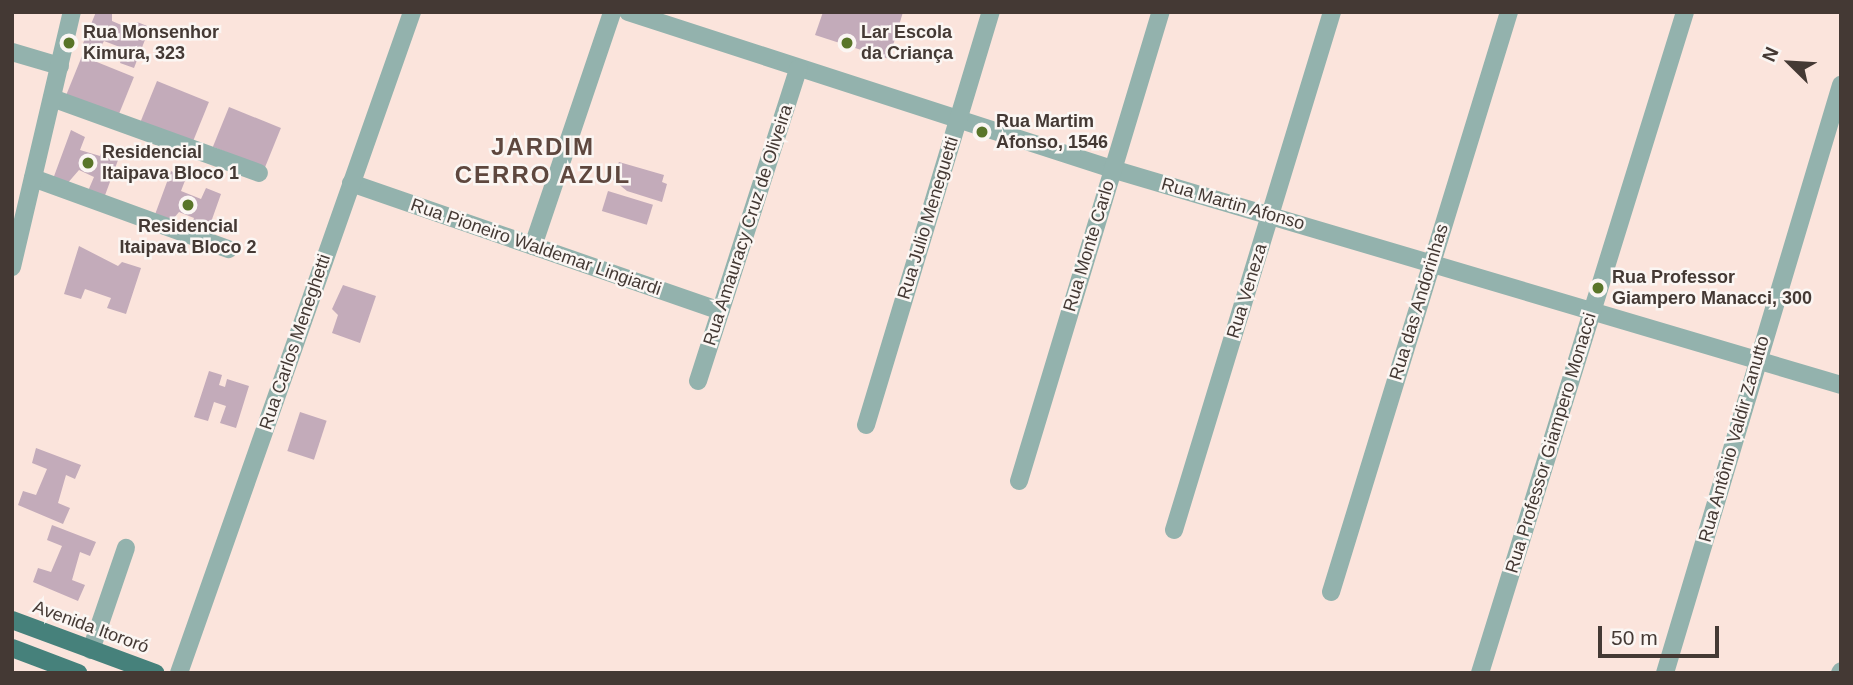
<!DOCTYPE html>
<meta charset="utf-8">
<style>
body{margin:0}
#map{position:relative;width:1853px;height:685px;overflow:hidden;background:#fbe4dc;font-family:Helvetica,sans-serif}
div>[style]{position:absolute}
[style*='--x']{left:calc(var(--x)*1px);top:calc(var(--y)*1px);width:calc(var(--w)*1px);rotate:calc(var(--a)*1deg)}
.building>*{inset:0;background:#c3abba;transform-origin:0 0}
.minor>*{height:18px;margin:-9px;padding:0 9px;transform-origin:9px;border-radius:9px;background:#93b2ad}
.major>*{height:18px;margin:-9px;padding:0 9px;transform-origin:9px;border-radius:9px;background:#46817b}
.dots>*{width:19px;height:19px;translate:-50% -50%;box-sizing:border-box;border:4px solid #fbf6f3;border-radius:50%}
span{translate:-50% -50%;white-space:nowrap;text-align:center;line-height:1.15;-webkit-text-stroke:5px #fbf6f3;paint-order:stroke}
.poi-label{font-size:18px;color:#443934;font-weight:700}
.left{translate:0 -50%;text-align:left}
.street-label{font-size:18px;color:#443934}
.district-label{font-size:24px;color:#5e473e;font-weight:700;letter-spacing:2px}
.frame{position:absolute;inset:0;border:14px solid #443934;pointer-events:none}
.north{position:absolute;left:1755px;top:28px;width:70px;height:70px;-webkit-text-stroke:5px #fbf6f3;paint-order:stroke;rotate:294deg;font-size:19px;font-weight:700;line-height:28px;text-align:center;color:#443934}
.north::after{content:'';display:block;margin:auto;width:24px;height:32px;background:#443934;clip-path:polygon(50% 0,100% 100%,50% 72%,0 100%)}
.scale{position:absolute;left:1598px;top:626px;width:121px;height:32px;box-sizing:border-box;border:4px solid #443934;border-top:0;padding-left:9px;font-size:21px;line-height:24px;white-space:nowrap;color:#443934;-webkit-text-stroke:5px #fbf6f3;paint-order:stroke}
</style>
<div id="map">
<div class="building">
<i style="clip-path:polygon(96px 12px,112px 12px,112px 21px,133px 30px,137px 22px,150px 27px,134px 68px,120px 63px,125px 49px,104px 41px,98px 52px,82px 46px)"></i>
<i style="clip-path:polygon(823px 12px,903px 12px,889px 59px,815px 35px)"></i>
<i style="left:82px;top:56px;width:56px;height:43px;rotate:22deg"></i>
<i style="left:157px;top:81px;width:56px;height:44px;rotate:22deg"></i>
<i style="left:229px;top:107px;width:56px;height:43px;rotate:22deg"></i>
<i style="clip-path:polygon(71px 130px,85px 137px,80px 150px,100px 156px,103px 147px,121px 152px,104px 198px,88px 191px,94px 177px,79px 170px,66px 185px,53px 179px)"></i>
<i style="clip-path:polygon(619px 162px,664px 175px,662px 182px,667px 184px,662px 202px,627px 191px,611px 178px)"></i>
<i style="clip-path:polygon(171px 171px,186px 178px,181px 191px,201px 199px,206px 188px,221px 194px,205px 239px,188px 232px,194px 218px,179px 212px,168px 225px,153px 220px)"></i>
<i style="left:608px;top:191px;width:47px;height:21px;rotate:17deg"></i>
<i style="clip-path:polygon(79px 246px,118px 266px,122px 262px,141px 268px,126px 314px,107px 308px,111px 298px,85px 289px,81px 299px,64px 294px)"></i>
<i style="clip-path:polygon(343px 285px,376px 296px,360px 343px,332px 333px,338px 315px,332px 309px)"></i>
<i style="clip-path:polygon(209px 371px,222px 375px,219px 385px,225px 387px,227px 379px,249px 386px,236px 428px,220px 423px,226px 406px,214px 402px,208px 421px,194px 417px)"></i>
<i style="left:300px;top:412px;width:28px;height:41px;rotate:18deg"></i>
<i style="clip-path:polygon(36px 448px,81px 465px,75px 479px,66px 475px,58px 503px,70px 508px,63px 524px,18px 505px,23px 491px,36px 495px,47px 469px,32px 463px)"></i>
<i style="clip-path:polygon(52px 525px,96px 542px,90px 556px,80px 552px,72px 580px,85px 585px,78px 601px,33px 582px,38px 568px,51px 572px,62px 546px,47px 540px)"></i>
</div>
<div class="minor">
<i style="--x:628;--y:12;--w:509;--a:17.97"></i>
<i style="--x:1112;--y:169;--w:760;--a:16.5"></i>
<i style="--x:12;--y:52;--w:50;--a:16.3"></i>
<i style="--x:52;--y:98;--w:220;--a:19.9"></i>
<i style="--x:33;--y:178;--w:208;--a:20"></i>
<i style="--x:351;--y:183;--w:391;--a:19.1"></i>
<i style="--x:533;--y:246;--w:247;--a:-71.3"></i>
<i style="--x:12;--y:267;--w:262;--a:-76.8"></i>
<i style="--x:698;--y:381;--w:328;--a:-72.2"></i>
<i style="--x:866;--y:425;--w:432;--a:-73.2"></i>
<i style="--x:1019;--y:481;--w:490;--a:-73.2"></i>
<i style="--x:1174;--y:530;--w:542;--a:-73.04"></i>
<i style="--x:1331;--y:592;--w:607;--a:-72.94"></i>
<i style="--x:91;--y:650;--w:108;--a:-71.1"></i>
<i style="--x:179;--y:673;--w:701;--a:-70.58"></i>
<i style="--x:1480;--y:673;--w:692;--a:-72.77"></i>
<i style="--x:1665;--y:673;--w:614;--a:-73.34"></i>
<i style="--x:1840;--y:673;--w:2;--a:-63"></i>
</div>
<div class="major">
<i style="--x:12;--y:620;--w:153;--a:20.3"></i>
<i style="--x:12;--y:648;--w:71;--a:20.7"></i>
</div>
<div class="dots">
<i style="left:69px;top:43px;background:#597529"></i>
<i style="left:847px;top:43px;background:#597529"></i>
<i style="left:982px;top:132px;background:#597529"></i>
<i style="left:88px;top:163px;background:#597529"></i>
<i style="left:188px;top:205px;background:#597529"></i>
<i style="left:1598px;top:288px;background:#597529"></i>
</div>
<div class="poi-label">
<span class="left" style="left:83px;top:43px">Rua Monsenhor<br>Kimura, 323</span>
<span class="left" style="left:861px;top:43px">Lar Escola<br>da Criança</span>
<span class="left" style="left:996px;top:132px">Rua Martim<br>Afonso, 1546</span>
<span class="left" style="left:102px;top:163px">Residencial<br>Itaipava Bloco 1</span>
<span style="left:188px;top:237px">Residencial<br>Itaipava Bloco 2</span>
<span class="left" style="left:1612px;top:288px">Rua Professor<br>Giampero Manacci, 300</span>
</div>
<div class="street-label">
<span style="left:1233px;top:204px;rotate:16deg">Rua Martin Afonso</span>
<span style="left:928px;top:218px;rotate:-73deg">Rua Julio Meneguetti</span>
<span style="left:748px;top:225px;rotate:-72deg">Rua Amauracy Cruz de Oliveira</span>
<span style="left:1089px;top:246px;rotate:-73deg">Rua Monte Carlo</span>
<span style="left:536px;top:247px;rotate:19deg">Rua Pioneiro Waldemar Lingiardi</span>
<span style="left:1247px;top:291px;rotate:-73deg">Rua Veneza</span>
<span style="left:1419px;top:302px;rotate:-73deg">Rua das Andorinhas</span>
<span style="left:295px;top:342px;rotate:-71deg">Rua Carlos Meneghetti</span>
<span style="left:1734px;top:439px;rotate:-74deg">Rua Antônio Valdir Zanutto</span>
<span style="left:1551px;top:443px;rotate:-73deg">Rua Professor Giampero Monacci</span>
<span style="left:91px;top:627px;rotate:20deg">Avenida Itororó</span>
</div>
<div class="district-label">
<span style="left:543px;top:161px">JARDIM<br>CERRO AZUL</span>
</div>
<div class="frame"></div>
<div class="north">N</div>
<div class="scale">50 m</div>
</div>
